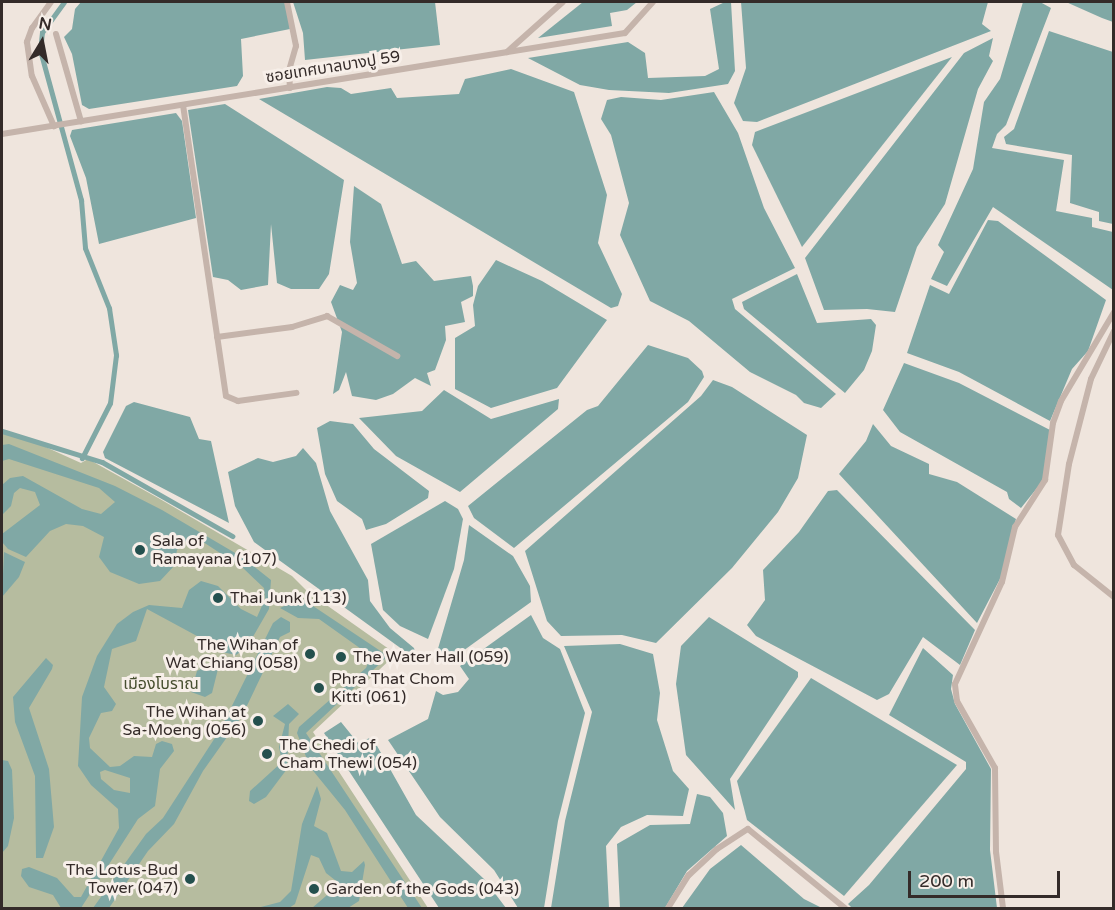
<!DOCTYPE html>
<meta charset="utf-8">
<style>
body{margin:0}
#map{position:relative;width:1115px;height:910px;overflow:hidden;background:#efe5dd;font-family:"Varela Round","Noto Sans Thai",sans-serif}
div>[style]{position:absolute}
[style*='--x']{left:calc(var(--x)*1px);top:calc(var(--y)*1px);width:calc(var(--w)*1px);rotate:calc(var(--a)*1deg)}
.green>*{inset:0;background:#b6bc9f}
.water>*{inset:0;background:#80a8a5}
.canal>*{height:5px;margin:-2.5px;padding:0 2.5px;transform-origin:2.5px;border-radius:2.5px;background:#80a8a5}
.minor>*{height:6px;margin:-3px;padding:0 3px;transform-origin:3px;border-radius:3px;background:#c5b4ab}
.dots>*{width:16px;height:16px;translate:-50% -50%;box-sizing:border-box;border:3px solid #f7efe9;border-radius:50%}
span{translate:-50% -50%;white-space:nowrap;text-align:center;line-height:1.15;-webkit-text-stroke:6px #f7efe9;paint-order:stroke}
.street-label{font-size:16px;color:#342b29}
.poi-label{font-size:16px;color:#342b29}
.left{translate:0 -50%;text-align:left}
.right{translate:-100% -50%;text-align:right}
.park-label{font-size:16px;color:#474f30}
.frame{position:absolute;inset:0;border:3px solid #342b29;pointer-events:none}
.north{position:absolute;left:12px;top:12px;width:60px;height:60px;-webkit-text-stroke:4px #f7efe9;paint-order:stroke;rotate:10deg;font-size:16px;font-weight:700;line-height:24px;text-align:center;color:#342b29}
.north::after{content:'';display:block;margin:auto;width:21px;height:27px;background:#342b29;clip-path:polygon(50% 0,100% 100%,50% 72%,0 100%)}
.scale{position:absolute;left:908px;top:871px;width:152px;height:27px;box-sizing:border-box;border:3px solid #342b29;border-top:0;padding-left:8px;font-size:18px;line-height:21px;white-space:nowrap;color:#342b29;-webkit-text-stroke:4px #f7efe9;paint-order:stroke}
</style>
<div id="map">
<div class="green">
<i style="clip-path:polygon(2px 433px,39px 444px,81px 463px,88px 459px,160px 499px,292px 576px,308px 592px,396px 654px,313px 732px,428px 908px,2px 908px)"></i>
</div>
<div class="water">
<i style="clip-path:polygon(81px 2px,286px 2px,290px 29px,241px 39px,243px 76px,237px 86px,89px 109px,82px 105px,72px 54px,64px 37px,72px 29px,75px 9px)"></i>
<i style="clip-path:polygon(293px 2px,435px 2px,440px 45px,305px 60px,303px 33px)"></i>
<i style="clip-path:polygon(583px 2px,637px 2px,627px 10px,610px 13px,612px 26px,538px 38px)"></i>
<i style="clip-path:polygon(725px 2px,731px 2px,735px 71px,728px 84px,669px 93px,609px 90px,580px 85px,528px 58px,628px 42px,645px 53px,648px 78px,705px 76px,719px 69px,710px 9px)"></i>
<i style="clip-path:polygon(741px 2px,988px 2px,982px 24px,991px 31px,757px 122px,743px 121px,734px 103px,746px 68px)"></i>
<i style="clip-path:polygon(1023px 2px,1040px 2px,1051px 8px,1006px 125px,997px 134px,992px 148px,1064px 160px,1056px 211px,1092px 218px,1092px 227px,1113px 232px,1113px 290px,993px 207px,947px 286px,931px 279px,944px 252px,938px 245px,973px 169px,984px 102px,1000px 79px)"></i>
<i style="clip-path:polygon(1066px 2px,1113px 2px,1113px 22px,1102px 18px)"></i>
<i style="clip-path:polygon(1049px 31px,1113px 52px,1113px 224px,1099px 221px,1099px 212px,1070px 203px,1072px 155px,1006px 144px,1004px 137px,1014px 129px)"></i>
<i style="clip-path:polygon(993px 38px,989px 56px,993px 61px,978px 89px,945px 204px,917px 247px,895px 312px,867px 309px,824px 310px,805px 258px,964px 53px)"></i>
<i style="clip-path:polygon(952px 57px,802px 247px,752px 145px,755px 132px)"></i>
<i style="clip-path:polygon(511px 69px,574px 92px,607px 195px,598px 243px,622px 294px,618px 306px,611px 308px,259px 99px,327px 87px,341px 88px,351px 94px,391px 88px,397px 98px,459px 94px,465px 79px)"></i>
<i style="clip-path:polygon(714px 92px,738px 133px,764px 208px,795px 268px,732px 299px,735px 309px,836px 394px,821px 408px,804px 403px,796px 395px,750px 372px,689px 321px,650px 301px,620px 235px,629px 203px,611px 135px,601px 119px,607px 100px,621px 97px,661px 100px)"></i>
<i style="clip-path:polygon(225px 104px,344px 180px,329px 274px,319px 289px,291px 289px,277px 283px,271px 224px,268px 285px,241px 290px,228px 280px,213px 277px,188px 110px)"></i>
<i style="clip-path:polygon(176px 113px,182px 121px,196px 218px,99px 244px,86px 178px,70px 136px,72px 130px)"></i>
<i style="clip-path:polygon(354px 186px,381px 204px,402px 264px,416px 261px,434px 281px,471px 276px,473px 286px,473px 296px,461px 302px,465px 322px,445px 326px,446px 340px,435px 370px,427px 373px,431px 386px,415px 378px,393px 394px,376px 400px,352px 396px,346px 372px,339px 390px,333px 394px,342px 332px,331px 302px,340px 285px,353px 290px,357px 283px,350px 242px)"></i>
<i style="clip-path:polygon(988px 220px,998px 221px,1106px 300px,1088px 351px,1072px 369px,1050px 421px,959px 372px,907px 353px,930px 285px,949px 294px)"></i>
<i style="clip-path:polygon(496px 260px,542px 281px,607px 320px,557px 388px,491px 408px,455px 389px,455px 338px,475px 326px,473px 305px,478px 286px)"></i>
<i style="clip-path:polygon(797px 274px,817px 323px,871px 319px,876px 325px,872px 351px,864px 370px,845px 393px,744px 309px,742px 302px)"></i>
<i style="clip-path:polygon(648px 345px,688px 358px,702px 371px,704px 377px,688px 402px,514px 548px,474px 518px,468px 506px,587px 410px,598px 406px)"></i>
<i style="clip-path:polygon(904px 363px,959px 383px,1050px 430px,1049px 464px,1041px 483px,1021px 508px,1009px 499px,1007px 492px,900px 432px,883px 410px)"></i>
<i style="clip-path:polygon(713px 380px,732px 387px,807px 435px,798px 478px,778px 512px,732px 568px,656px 643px,622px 635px,561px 636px,547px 621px,525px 551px,701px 396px)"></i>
<i style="clip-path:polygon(444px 390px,491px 419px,559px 399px,558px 409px,460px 492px,396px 456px,359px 418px,422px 411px)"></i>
<i style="clip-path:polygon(134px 402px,190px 417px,199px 439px,211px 441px,229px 523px,105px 458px,103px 452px,126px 406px)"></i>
<i style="clip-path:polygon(330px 421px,353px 424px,374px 449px,429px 491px,428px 498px,386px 524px,366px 530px,362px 519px,337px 501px,325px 474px,317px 428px)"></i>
<i style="clip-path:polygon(873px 424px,891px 446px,929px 464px,929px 474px,957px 482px,1016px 519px,1001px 577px,977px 623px,839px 474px,866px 441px)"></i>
<i style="clip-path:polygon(evenodd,9px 444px,115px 486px,162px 510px,242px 557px,271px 580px,269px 609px,247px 647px,236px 655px,208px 649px,197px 636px,147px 609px,136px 641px,112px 649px,104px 687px,116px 704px,112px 711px,101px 713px,89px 738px,90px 748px,110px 767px,120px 766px,134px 756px,152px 757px,156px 744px,162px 741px,172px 744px,174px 751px,160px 769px,155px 806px,138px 819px,81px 908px,61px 908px,53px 895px,29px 887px,21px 876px,22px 869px,29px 867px,57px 878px,74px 897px,81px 897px,119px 828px,118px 809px,91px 785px,78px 766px,82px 697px,97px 656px,117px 624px,133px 612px,149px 605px,182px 608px,189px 590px,201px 581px,218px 586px,241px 609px,257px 617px,265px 599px,264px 588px,243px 568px,197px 538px,184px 542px,177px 550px,174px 566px,160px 581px,139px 584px,110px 572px,99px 557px,104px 537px,83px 526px,66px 524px,50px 531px,26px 557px,8px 549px,2px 542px,2px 534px,40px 505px,35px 492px,20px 488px,14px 493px,11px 506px,2px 515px,2px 485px,10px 478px,23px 476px,82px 509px,101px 514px,115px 502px,99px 488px,9px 459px,2px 461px,2px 445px,9px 444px,105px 770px,130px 778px,130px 793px,114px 790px,101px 779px,100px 772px,105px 770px)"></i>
<i style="clip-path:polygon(303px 448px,316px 463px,330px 511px,368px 580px,370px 601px,390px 628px,414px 648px,417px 660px,254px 542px,235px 506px,228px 472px,258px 458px,273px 462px,296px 456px)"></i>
<i style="clip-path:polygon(837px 490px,975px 630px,960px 665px,923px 637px,889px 694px,877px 700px,756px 636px,747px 625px,765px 600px,763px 570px,799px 532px,828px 491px)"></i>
<i style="clip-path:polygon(445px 501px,458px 509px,463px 519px,454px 569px,428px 639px,400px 626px,383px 610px,371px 544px)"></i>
<i style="clip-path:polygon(469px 525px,513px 556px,530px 586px,531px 602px,449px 661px,437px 652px,464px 560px)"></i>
<i style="clip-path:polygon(4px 552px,25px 562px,19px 577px,2px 597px)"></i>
<i style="clip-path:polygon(301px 598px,388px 656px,306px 733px,422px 908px,408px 908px,345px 810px,310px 767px,297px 733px,299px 727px,366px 668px,371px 656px,319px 619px,298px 618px,280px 608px)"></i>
<i style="clip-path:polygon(531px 615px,543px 638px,560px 649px,585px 713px,558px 821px,544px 908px,518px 908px,494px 870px,440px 817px,388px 740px,428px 719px,436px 691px,443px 695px,458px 692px,469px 679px,460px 666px)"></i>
<i style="clip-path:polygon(281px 617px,290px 622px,290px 632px,280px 637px,242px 716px,203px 771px,174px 824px,148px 851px,109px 908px,93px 908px,146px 834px,163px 818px,220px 730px,273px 623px)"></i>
<i style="clip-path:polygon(709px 617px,798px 672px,798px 677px,730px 779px,735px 810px,686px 755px,676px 684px,681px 646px)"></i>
<i style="clip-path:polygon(620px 644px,653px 654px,660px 693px,657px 720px,673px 771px,689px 789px,683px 816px,647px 815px,621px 827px,606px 846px,609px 908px,551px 908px,565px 821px,592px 712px,564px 646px)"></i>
<i style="clip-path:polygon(923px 648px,953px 675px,951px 689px,955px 704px,991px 769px,990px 850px,997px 908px,852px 908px,848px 904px,869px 885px,966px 769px,966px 762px,889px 715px)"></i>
<i style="clip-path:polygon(46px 658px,53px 665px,52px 669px,29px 708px,49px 769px,54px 827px,43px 858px,36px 858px,35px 776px,15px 722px,13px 697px)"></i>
<i style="clip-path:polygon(211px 664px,218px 669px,212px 693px,205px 697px,191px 692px,197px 671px)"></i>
<i style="clip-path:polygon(811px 678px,957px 765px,844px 896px,747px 820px,737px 781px)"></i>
<i style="clip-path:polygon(288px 704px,299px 714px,289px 724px,287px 769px,266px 797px,254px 804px,249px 801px,250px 791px,282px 762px,279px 747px,285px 724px,273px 716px)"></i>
<i style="clip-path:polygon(341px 722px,358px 743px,372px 737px,416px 815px,484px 879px,506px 908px,439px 908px,324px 733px)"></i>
<i style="clip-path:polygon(2px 760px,8px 761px,12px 770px,14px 818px,8px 846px,2px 853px)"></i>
<i style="clip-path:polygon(317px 786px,321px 799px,314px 826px,327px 833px,341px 871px,352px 872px,364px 861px,365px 865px,359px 901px,348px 908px,312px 908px,340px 884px,326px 873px,319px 858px,311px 855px,295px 904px,289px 908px,257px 908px,280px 902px,291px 891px,302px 824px)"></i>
<i style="clip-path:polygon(697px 794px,710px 797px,723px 813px,727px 836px,687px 871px,665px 908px,620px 908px,617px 844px,650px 825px,690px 824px)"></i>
<i style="clip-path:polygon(741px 845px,804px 899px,822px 908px,682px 908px,710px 869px)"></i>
</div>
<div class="canal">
<i style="--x:64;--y:2;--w:37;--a:126"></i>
<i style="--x:42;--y:32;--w:18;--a:96"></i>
<i style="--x:40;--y:50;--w:156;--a:74.7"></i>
<i style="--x:81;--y:200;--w:48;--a:85.2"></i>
<i style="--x:85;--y:248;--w:65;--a:68.2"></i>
<i style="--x:109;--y:308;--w:48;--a:81.5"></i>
<i style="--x:116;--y:355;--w:48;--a:97.1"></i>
<i style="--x:110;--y:403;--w:62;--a:117"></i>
<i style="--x:2;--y:431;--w:105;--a:17.2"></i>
<i style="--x:102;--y:462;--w:150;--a:29.6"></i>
</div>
<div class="minor">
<i style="--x:51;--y:2;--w:32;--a:126"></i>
<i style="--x:32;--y:28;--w:15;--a:110"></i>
<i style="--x:27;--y:42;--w:34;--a:82"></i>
<i style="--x:32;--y:76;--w:55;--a:66.3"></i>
<i style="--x:287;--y:2;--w:45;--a:78.4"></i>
<i style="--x:296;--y:46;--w:25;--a:106"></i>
<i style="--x:289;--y:70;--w:18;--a:87"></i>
<i style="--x:56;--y:34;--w:91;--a:74"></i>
<i style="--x:507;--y:52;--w:75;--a:-41.8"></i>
<i style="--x:183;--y:105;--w:294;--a:81.6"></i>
<i style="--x:226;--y:396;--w:13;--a:23"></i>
<i style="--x:238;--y:401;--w:59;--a:-7.9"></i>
<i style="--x:2;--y:134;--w:631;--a:-9.21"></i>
<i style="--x:625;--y:33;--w:42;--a:-47.9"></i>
<i style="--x:1114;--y:331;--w:53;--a:115.6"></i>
<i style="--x:1091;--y:379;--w:88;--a:104.5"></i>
<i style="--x:1069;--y:464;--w:72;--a:98.8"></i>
<i style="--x:1058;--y:535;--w:34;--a:62"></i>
<i style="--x:1074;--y:565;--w:51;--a:38.7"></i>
<i style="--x:217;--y:337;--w:76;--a:-7.6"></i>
<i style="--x:292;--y:327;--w:37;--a:-17"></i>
<i style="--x:327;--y:316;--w:81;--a:29.7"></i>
<i style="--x:668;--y:908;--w:39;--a:-58"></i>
<i style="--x:689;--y:875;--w:38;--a:-43"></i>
<i style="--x:717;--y:849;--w:37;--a:-33"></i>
<i style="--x:748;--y:829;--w:125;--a:39.2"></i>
<i style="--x:1003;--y:908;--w:56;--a:-97.1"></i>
<i style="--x:996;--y:852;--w:84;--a:-90.7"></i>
<i style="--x:995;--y:768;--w:77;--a:-119.6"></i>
<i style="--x:957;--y:701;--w:17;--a:-97"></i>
<i style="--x:955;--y:684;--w:112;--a:-65.3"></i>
<i style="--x:1002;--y:582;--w:57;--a:-76.7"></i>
<i style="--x:1015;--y:527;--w:56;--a:-57.4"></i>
<i style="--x:1045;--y:480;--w:58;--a:-82"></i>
<i style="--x:1053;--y:423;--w:23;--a:-70"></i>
<i style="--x:1061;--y:401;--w:104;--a:-59.2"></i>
</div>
<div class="dots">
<i style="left:140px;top:550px;background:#24504e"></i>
<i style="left:218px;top:598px;background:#24504e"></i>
<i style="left:310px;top:654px;background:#24504e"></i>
<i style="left:341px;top:657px;background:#24504e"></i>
<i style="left:319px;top:688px;background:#24504e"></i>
<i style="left:258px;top:721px;background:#24504e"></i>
<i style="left:267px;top:754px;background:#24504e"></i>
<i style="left:190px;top:879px;background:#24504e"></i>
<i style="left:314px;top:889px;background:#24504e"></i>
</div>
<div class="street-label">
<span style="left:333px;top:67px;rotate:-9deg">ซอยเทศบาลบางปู 59</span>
</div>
<div class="poi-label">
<span class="left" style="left:152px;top:550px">Sala of<br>Ramayana (107)</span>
<span class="left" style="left:230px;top:598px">Thai Junk (113)</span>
<span class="right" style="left:298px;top:654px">The Wihan of<br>Wat Chiang (058)</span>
<span class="left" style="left:353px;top:657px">The Water Hall (059)</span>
<span class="left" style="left:331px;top:688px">Phra That Chom<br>Kitti (061)</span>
<span class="right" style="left:246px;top:721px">The Wihan at<br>Sa-Moeng (056)</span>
<span class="left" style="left:279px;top:754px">The Chedi of<br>Cham Thewi (054)</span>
<span class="right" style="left:178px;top:879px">The Lotus-Bud<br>Tower (047)</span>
<span class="left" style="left:326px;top:889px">Garden of the Gods (043)</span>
</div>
<div class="park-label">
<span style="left:161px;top:684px">เมืองโบราณ</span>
</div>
<div class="frame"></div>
<div class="north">N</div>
<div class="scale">200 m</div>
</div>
